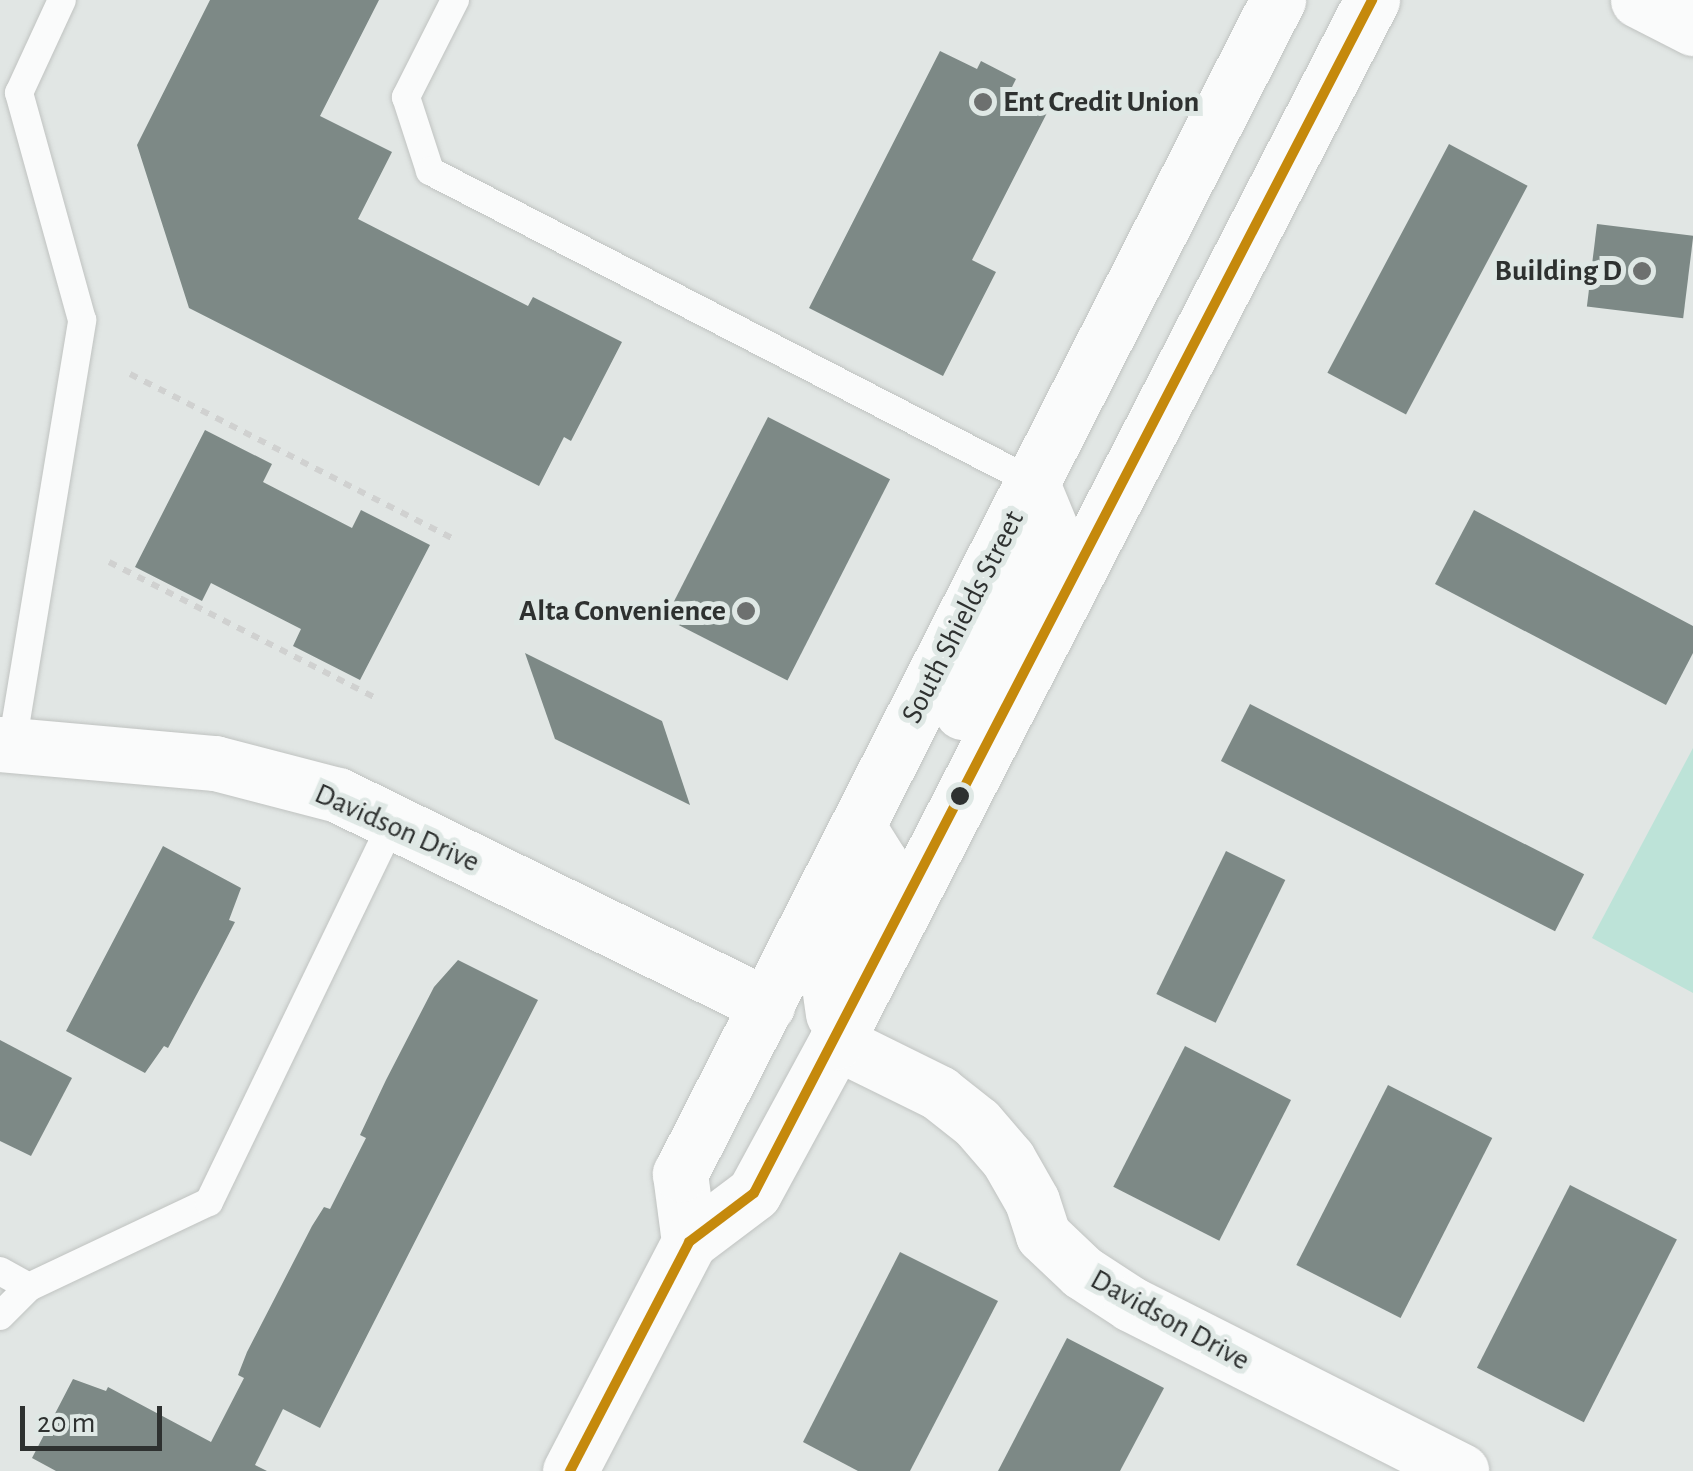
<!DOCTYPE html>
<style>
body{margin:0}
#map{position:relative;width:1693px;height:1471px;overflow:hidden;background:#e1e6e4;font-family:"Alegreya Sans",sans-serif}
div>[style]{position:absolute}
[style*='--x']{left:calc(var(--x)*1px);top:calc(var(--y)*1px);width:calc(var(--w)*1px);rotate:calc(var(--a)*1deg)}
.green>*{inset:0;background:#bde3d8}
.building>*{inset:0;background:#7d8986;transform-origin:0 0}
.path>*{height:6px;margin-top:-3px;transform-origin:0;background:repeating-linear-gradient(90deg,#d0d1d0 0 8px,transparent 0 16px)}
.roads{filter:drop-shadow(0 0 2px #c0c3c1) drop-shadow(0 0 2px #c0c3c1)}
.service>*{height:28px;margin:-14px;padding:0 14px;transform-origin:14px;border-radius:14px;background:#fafbfb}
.tertiary>*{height:55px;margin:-27.5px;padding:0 27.5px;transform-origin:27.5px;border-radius:27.5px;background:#fafbfb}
.primary>*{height:55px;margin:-27.5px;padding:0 27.5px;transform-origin:27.5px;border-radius:27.5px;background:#fafbfb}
.bus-1>*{height:10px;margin:-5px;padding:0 5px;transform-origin:5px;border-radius:5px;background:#c5890c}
.dots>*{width:28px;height:28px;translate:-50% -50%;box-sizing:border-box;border:5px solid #dfe8e5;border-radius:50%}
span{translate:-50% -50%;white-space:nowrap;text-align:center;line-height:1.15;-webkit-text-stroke:10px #dfe8e5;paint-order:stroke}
.poi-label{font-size:30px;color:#2e3130;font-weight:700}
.left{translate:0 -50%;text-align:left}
.right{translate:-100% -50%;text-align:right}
.street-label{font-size:30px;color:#2e3130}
.scale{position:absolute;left:20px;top:1406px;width:142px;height:45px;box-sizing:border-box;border:5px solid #2e3130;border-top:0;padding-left:12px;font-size:30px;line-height:35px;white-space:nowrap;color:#2e3130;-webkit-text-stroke:8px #dfe8e5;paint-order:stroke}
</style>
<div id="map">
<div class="green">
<i style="clip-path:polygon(1693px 748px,1693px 993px,1592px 938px)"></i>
</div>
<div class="building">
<i style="clip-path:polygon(210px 0,379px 0,320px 116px,392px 152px,358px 219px,528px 306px,533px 297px,622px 342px,571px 441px,564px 437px,539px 486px,189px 308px,137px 145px)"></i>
<i style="clip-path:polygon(940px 51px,977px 69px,981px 61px,1016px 79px,1012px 87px,1050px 107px,972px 260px,996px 272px,943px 376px,809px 308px)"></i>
<i style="left:1449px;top:144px;width:89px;height:259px;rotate:28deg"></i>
<i style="left:1597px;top:224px;width:97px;height:83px;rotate:7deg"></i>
<i style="left:768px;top:417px;width:137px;height:226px;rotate:27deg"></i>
<i style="clip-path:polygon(205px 430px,272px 464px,263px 482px,352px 528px,361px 510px,430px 545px,360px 680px,293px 646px,301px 629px,211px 583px,202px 601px,135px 567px)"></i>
<i style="clip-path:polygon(1474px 510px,1693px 626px,1693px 653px,1666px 705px,1435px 584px)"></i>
<i style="clip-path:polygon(525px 653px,662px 721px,690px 805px,555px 739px)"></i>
<i style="left:1250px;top:704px;width:375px;height:64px;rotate:27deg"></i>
<i style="clip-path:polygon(163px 846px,241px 888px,229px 920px,235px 922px,218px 955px,168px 1048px,164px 1046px,145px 1073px,66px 1031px)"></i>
<i style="left:1226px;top:851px;width:66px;height:159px;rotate:26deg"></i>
<i style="clip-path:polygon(458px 960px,538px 1000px,320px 1428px,283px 1409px,255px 1465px,267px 1471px,56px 1471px,32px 1458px,73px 1379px,106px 1391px,108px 1387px,211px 1442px,244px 1378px,238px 1375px,247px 1352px,312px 1226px,324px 1207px,330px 1209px,366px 1138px,360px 1135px,386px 1080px,434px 987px)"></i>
<i style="clip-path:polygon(0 1040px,72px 1078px,31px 1156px,0 1141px)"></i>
<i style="left:1185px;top:1046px;width:119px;height:158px;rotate:27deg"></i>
<i style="left:1388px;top:1085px;width:117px;height:202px;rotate:27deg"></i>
<i style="left:1570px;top:1185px;width:120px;height:205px;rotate:27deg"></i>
<i style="clip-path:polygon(900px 1252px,998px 1301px,910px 1471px,858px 1471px,803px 1442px)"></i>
<i style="clip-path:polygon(1067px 1338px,1164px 1388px,1120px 1471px,998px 1471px)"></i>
</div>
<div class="path">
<i style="--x:130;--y:374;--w:364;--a:27"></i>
<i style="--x:109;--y:562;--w:297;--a:27"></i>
</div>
<div class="roads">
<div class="service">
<i style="--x:455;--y:0;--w:109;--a:116.8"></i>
<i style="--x:406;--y:97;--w:78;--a:72"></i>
<i style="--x:430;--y:171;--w:676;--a:27.28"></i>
<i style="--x:12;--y:745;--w:431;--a:-80.6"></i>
<i style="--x:82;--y:320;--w:236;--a:-105.5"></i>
<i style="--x:19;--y:93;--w:102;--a:-65.2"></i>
<i style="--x:0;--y:1271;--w:33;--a:29"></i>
<i style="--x:0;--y:1316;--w:41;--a:-45"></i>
<i style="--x:29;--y:1287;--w:199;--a:-25.3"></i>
<i style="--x:209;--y:1202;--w:422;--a:-64.2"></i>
</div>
<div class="tertiary">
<i style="--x:0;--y:744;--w:216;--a:5.1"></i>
<i style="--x:215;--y:763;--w:127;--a:14.6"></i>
<i style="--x:338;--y:795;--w:478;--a:26.1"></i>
<i style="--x:836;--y:1042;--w:115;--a:26.3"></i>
<i style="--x:939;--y:1093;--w:48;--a:38.3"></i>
<i style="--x:977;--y:1123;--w:48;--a:49.3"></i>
<i style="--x:1008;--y:1159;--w:48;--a:60.3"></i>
<i style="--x:1032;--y:1201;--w:36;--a:72"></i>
<i style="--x:1043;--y:1235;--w:54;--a:43.5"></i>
<i style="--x:1082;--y:1272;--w:59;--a:33.1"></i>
<i style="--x:1131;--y:1304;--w:370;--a:26.8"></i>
</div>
<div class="primary">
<i style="--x:1638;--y:0;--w:62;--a:27"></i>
<i style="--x:962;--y:712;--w:201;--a:-63.4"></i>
<i style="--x:1052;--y:532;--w:55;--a:-112.4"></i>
<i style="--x:833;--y:1014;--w:34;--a:-98"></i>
<i style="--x:828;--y:980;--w:129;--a:-66.2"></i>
<i style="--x:880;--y:862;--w:36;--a:-122"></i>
<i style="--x:689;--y:1242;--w:69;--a:-97.5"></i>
<i style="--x:680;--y:1174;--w:1318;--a:-63.01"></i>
<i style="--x:570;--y:1471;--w:258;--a:-62.5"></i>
<i style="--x:689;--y:1242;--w:81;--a:-37"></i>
<i style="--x:754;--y:1193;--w:172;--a:-61.5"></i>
<i style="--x:836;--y:1042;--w:1172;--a:-62.78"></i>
</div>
</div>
<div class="bus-1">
<i style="--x:570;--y:1471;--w:258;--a:-62.5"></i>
<i style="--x:689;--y:1242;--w:81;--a:-37"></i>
<i style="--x:754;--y:1193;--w:1344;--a:-62.61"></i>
</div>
<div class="dots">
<i style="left:983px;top:102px;background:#6d706f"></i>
<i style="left:1642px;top:271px;background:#6d706f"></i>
<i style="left:746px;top:611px;background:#6d706f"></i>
<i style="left:960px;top:796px;background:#2e3130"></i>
</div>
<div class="poi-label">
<span class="left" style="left:1003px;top:102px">Ent Credit Union</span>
<span class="right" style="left:1622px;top:271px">Building D</span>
<span class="right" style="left:726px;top:611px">Alta Convenience</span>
</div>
<div class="street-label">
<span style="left:963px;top:617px;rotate:-63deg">South Shields Street</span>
<span style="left:397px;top:828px;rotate:24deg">Davidson Drive</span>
<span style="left:1170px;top:1320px;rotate:29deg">Davidson Drive</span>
</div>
<div class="scale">20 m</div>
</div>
